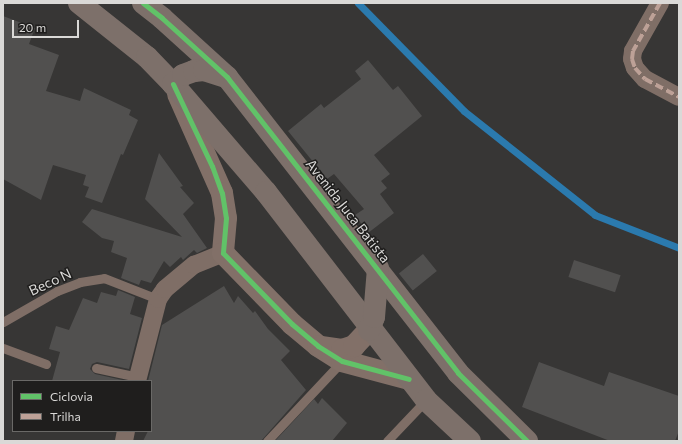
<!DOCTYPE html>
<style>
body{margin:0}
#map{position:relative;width:682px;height:444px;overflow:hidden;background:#373635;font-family:Commissioner,sans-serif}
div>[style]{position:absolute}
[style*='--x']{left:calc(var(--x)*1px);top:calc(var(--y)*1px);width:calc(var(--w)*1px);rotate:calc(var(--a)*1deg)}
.stream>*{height:7px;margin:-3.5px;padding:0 3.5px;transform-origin:3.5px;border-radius:3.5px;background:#2b7aae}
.building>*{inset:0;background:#51504f;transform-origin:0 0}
.lane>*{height:9px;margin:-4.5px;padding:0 4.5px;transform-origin:4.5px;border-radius:4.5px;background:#7f6e66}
.street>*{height:18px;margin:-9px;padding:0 9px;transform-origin:9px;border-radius:9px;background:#7f6e66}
.secondary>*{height:22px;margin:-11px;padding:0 11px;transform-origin:11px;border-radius:11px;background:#827068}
.primary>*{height:22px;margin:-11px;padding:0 11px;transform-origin:11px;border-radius:11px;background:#7d706a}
.quiet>*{height:4px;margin-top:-2px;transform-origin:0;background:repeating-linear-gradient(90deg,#bda197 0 8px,transparent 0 12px)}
.cycleway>*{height:5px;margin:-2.5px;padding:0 2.5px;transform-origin:2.5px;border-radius:2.5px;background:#61c268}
span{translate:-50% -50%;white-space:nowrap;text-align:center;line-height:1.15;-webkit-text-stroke:3px #1f1e1d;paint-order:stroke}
.street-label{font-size:14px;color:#dad9d7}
.frame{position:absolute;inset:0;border:4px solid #dad9d7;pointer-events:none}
.legend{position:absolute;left:12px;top:380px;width:140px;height:52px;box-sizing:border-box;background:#1f1e1d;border:1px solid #6a6967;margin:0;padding:5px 7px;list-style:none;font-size:12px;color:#dad9d7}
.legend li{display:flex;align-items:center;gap:8px;height:20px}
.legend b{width:20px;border:1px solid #6a6967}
.scale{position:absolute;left:12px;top:20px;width:67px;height:18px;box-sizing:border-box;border:2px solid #dad9d7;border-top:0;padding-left:5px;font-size:12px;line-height:14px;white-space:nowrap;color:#dad9d7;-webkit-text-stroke:3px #1f1e1d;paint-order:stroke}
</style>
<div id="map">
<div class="stream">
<i style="--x:358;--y:3;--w:151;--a:45.5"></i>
<i style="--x:464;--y:111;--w:167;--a:38.4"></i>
<i style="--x:595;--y:215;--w:90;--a:21.4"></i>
</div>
<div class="building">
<i style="clip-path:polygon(3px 16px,35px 28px,29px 44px,59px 55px,46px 91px,80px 101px,84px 88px,131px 110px,129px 115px,138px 120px,123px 155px,121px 154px,102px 203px,85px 197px,89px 187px,83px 185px,86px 175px,53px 165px,41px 200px,3px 179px)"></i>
<i style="clip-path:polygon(368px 60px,393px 90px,398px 86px,422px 116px,374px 155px,390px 174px,381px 181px,387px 188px,380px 194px,394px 213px,368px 233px,355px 215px,364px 209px,334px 174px,327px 179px,288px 131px,321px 104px,324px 108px,361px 79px,355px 71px)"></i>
<i style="clip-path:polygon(159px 153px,183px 186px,180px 187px,194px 203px,183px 214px,207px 248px,197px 253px,194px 250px,183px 260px,181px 257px,170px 267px,164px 261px,151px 283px,141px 280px,139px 285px,121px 278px,127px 258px,111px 252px,114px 241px,102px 238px,82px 222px,92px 209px,182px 237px,145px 199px)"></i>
<i style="left:423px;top:254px;width:22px;height:31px;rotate:51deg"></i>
<i style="left:574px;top:260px;width:49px;height:18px;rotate:18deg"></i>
<i style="clip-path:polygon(224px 286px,234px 303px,238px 296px,253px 313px,255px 311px,268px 329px,290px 351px,281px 360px,306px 390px,261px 441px,143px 441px,148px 431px,151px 431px,151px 381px,148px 381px,162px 325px)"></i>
<i style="clip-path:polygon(118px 290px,135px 297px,130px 314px,142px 318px,129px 369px,97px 362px,92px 364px,90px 369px,95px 374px,127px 381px,52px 381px,60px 352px,49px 349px,56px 326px,69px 330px,83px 298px,97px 303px,101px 292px,116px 296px)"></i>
<i style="clip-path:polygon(539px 362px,604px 386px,609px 372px,679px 396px,679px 431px,675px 441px,610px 441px,522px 407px)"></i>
<i style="clip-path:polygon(322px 398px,347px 423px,332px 441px,275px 441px,314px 399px,318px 404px)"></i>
</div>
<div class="lane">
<i style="--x:3;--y:322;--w:62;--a:-29.9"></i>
<i style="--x:57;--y:291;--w:25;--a:-21"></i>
<i style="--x:80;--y:282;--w:24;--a:-9"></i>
<i style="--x:104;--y:278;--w:58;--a:21.3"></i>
<i style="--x:3;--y:348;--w:46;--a:20.4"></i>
<i style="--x:96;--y:368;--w:43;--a:12.1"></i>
<i style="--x:267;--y:441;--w:110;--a:-46.8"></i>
<i style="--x:387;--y:441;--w:57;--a:-46.4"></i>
</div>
<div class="street">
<i style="--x:660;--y:3;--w:55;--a:119.4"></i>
<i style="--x:633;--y:51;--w:8;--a:97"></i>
<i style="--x:632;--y:59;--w:9;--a:72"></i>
<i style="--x:635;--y:68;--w:15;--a:48"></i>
<i style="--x:645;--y:79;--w:38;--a:28"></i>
<i style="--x:137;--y:381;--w:85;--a:-75.6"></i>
<i style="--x:158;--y:299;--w:12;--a:-55"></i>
<i style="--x:165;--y:289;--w:38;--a:-40"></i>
<i style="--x:194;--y:265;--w:31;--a:-22"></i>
<i style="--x:124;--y:441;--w:10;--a:-79"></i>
</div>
<div class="secondary">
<i style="--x:178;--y:94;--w:108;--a:66"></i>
<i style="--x:222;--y:193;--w:25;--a:81"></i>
<i style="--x:226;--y:218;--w:35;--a:95"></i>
<i style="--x:223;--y:253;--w:99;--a:45.8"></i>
<i style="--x:292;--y:324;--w:34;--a:40"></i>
<i style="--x:318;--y:346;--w:28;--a:32"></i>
<i style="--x:342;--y:361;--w:69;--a:15"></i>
<i style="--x:321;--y:347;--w:21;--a:8"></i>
<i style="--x:342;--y:350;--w:13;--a:-18"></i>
<i style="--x:354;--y:346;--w:22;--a:-47"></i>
</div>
<div class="primary">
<i style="--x:79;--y:3;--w:87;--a:38.5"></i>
<i style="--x:147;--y:57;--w:37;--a:46"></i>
<i style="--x:173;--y:84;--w:143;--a:49.3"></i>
<i style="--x:266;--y:192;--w:262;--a:52.4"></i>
<i style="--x:426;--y:400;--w:60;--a:43"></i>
<i style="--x:143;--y:3;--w:24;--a:38"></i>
<i style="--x:162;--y:18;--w:88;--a:42.2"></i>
<i style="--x:227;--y:77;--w:375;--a:52"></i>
<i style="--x:458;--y:373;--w:97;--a:44.6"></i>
<i style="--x:173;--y:84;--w:13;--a:-42"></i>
<i style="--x:183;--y:75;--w:12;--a:-20"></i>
<i style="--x:194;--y:71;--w:10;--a:-6"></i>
<i style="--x:204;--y:70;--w:23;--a:18"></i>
<i style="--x:369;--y:330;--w:14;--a:-69"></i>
<i style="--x:374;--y:317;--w:49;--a:-85.3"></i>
</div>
<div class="quiet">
<i style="--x:660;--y:3;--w:55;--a:119.4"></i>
<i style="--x:633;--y:51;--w:8;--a:97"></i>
<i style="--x:632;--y:59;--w:9;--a:72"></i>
<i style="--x:635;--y:68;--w:15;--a:48"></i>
<i style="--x:645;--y:79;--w:38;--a:28"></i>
</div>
<div class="cycleway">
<i style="--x:143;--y:3;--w:24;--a:38"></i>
<i style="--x:162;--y:18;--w:88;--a:42.2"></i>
<i style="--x:227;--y:77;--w:375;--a:52"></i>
<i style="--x:458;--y:373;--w:97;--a:44.6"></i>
<i style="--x:173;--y:84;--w:91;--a:64.6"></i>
<i style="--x:212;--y:166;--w:29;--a:70"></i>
<i style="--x:222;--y:193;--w:25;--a:81"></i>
<i style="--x:226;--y:218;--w:35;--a:95"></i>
<i style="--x:223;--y:253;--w:99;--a:45.8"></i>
<i style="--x:292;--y:324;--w:34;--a:40"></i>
<i style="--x:318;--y:346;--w:28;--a:32"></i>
<i style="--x:342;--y:361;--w:69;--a:15"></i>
</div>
<div class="street-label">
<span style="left:348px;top:211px;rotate:52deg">Avenida Juca Batista</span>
<span style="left:50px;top:282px;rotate:-25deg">Beco N</span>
</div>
<div class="frame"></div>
<ul class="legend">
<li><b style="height:5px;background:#61c268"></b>Ciclovia</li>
<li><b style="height:5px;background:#bda197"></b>Trilha</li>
</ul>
<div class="scale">20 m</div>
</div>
